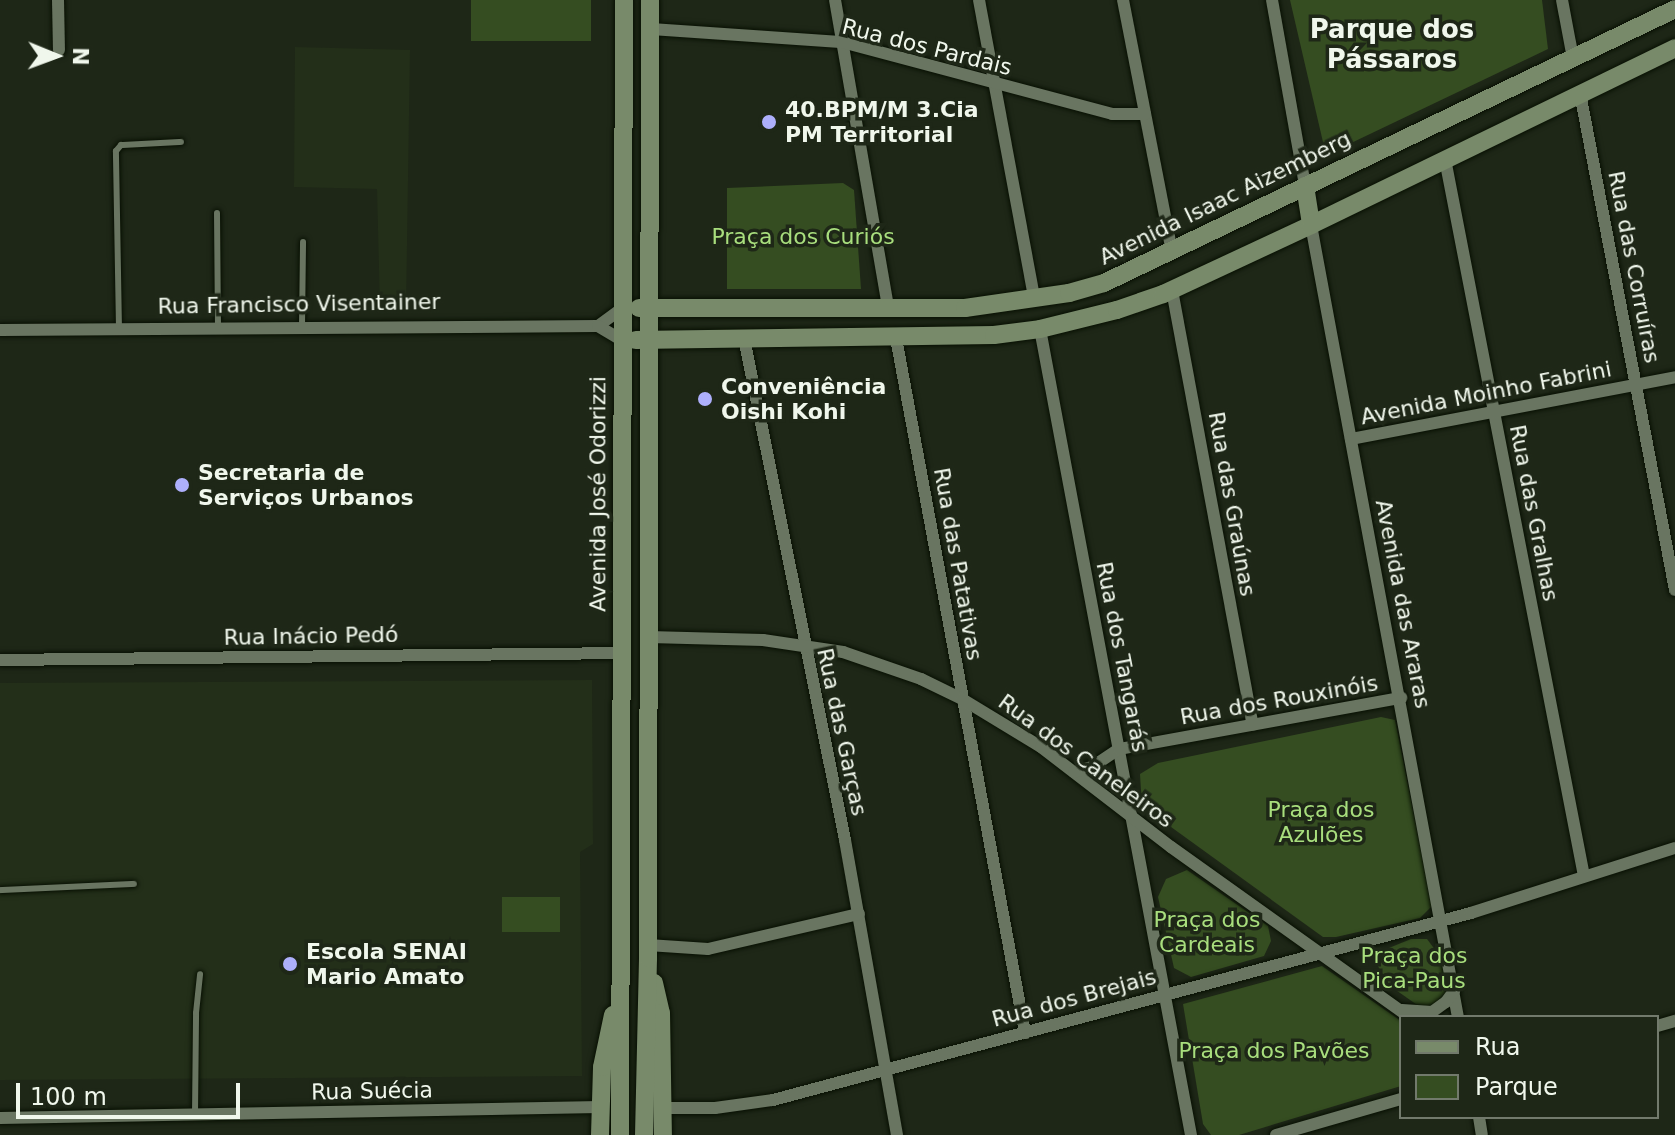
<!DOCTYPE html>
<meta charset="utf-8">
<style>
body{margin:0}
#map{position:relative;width:1675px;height:1135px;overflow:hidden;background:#1e2717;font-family:"DejaVu Sans",sans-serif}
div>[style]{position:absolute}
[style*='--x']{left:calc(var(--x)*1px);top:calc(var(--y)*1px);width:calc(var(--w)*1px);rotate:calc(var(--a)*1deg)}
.built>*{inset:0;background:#232f19}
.green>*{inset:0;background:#354d21;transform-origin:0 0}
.roads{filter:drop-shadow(0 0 2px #081003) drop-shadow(0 0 2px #081003)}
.lane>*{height:6px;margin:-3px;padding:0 3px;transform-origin:3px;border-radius:3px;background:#697561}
.street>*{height:12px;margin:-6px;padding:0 6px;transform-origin:6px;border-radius:6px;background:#697561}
.secondary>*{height:18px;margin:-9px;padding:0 9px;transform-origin:9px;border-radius:9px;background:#788a6a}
.dots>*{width:22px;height:22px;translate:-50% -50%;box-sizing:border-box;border:4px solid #1e2717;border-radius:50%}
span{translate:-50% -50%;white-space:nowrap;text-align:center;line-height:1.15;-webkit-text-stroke:7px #1e2717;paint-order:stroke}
.street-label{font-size:22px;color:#f0f7ec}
.poi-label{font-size:22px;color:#f0f7ec;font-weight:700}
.left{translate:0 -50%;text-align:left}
.park-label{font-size:22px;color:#a8de7d}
.quarter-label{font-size:26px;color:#f0f7ec;font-weight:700}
.legend{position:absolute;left:1399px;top:1015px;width:260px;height:104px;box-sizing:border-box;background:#1e2717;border:2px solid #727a6c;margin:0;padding:10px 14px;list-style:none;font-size:24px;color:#f0f7ec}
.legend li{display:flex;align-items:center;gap:16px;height:40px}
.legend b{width:40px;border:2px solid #727a6c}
.north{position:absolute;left:16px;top:16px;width:80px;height:80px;-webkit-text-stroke:6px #1e2717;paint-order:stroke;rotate:91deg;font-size:22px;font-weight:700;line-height:32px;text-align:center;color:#f0f7ec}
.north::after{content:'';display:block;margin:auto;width:28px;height:36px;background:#f0f7ec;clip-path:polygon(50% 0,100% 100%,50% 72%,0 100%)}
.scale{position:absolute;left:16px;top:1083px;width:224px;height:36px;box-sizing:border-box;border:4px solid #f0f7ec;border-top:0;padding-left:10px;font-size:24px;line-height:28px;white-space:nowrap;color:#f0f7ec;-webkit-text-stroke:6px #1e2717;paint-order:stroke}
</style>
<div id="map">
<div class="built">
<i style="clip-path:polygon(295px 47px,410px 50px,406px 309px,380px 309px,377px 189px,294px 187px)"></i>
<i style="clip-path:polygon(592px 680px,593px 844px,580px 852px,582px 1076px,0 1080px,0 683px)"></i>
</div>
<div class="green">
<i style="left:471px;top:0;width:120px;height:41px"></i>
<i style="clip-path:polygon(1290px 0,1542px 0,1548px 49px,1326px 155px)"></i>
<i style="clip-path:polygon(843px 183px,854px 190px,861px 289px,727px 289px,727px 188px)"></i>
<i style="clip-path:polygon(1381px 717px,1395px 720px,1432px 906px,1420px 918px,1336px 937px,1323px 937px,1142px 806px,1140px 774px,1158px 763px)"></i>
<i style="clip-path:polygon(1187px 870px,1268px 926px,1271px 941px,1264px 956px,1191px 977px,1174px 968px,1158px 897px,1166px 879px)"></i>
<i style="left:560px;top:897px;width:35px;height:58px;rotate:90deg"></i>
<i style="clip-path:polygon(1411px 939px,1427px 939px,1442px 959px,1448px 984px,1445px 997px,1435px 1005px,1423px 1009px,1390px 986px,1376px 963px,1379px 952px)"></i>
<i style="clip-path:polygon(1322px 966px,1401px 1021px,1401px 1086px,1239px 1135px,1211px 1135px,1203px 1124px,1183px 1004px)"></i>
</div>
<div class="roads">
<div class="lane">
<i style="--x:217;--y:213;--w:116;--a:89.5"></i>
<i style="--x:302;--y:327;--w:85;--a:-89.3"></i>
<i style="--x:119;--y:329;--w:178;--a:-91"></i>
<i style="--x:116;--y:151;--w:8;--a:-50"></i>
<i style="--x:121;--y:145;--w:60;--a:-2.9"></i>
<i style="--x:0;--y:890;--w:134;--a:-2.6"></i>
<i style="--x:195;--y:1114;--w:101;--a:-89.4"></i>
<i style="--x:196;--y:1013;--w:39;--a:-84"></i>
</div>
<div class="street">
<i style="--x:58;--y:0;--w:50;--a:88.9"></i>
<i style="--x:835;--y:0;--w:313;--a:80.2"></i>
<i style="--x:979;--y:0;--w:303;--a:79.5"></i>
<i style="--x:1123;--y:0;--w:256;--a:79"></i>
<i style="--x:1272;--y:0;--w:189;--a:79.9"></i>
<i style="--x:1562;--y:0;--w:59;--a:79.3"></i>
<i style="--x:650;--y:29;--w:192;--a:3.9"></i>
<i style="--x:842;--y:42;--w:279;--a:14.9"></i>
<i style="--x:1112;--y:114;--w:33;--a:0"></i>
<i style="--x:1580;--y:93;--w:506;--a:79.18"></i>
<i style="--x:1445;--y:159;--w:730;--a:79.03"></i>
<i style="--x:1311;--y:225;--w:806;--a:79.49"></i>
<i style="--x:1172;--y:290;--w:442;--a:79.5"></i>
<i style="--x:598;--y:326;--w:29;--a:-36"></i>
<i style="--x:1040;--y:329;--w:820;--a:79.39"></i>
<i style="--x:0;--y:330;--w:598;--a:-0.38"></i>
<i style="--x:598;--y:326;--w:27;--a:31"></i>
<i style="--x:744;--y:338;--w:512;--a:78.62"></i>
<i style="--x:845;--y:840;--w:300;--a:80"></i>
<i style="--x:896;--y:338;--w:707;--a:79.48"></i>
<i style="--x:1351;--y:439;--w:330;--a:-10.8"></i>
<i style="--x:649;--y:637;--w:114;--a:1.5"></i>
<i style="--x:763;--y:640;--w:81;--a:8.5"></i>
<i style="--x:843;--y:652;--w:83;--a:19.1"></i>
<i style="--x:921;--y:679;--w:46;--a:26"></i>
<i style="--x:962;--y:699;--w:92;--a:31.3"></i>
<i style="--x:1041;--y:747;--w:164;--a:37.6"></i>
<i style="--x:1171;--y:847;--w:292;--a:35.5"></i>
<i style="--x:0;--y:660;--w:623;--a:-0.64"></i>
<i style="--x:1074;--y:772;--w:19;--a:-16"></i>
<i style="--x:1092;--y:767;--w:32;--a:-34"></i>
<i style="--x:1119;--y:749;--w:287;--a:-10.3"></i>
<i style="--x:648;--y:945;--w:60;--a:3.8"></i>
<i style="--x:708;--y:949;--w:155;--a:-13.1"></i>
<i style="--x:1402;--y:1010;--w:30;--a:4"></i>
<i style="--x:1432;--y:1012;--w:17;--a:-36"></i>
<i style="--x:1446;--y:1002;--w:14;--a:-54"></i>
<i style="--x:1657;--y:1026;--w:19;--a:-16"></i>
<i style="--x:663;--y:1108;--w:52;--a:0"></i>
<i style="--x:715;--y:1108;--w:59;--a:-7.9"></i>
<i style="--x:773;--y:1100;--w:723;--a:-15"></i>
<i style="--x:1471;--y:913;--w:214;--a:-17.7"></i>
<i style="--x:1479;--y:1117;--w:18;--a:81"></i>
<i style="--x:0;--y:1118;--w:600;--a:-1.05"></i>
<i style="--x:1276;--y:1135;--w:130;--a:-16.1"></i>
</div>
<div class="secondary">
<i style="--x:1305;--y:186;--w:39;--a:81"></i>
<i style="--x:639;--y:308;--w:326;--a:0"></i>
<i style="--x:965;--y:308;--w:105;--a:-8.2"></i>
<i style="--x:1069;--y:293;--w:36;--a:-16"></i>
<i style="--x:1104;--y:283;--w:633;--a:-25.63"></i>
<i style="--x:636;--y:340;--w:358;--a:-0.8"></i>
<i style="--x:994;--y:335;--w:46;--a:-7.4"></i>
<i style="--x:1040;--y:329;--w:79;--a:-13.9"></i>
<i style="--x:1117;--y:310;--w:49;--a:-19.2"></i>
<i style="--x:1163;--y:294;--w:163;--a:-25"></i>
<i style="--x:1311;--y:225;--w:405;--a:-25.9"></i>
<i style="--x:654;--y:983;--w:31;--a:77"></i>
<i style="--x:661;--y:1013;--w:122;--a:89.1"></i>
<i style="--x:600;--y:1135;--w:68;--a:-88.3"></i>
<i style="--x:602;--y:1067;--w:53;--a:-78.1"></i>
<i style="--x:620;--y:1135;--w:1135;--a:-89.8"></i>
<i style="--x:644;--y:1135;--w:177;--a:-88.7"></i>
<i style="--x:648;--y:958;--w:958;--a:-89.88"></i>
</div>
</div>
<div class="dots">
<i style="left:769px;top:122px;background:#adaffb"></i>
<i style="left:705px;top:399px;background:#adaffb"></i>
<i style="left:182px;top:485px;background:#adaffb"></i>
<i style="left:290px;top:964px;background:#adaffb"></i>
</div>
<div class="street-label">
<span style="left:927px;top:47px;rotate:14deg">Rua dos Pardais</span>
<span style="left:1225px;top:198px;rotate:-26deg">Avenida Isaac Aizemberg</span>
<span style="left:1634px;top:267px;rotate:79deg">Rua das Corruíras</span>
<span style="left:299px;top:304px;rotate:-1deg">Rua Francisco Visentainer</span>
<span style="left:1486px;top:393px;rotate:-11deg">Avenida Moinho Fabrini</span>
<span style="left:598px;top:494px;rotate:-90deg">Avenida José Odorizzi</span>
<span style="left:1232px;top:504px;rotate:80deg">Rua das Graúnas</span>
<span style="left:1534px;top:513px;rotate:79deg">Rua das Gralhas</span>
<span style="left:958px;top:564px;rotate:80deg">Rua das Patativas</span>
<span style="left:1403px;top:604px;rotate:79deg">Avenida das Araras</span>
<span style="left:311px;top:636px;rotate:-1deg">Rua Inácio Pedó</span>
<span style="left:1122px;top:657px;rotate:79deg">Rua dos Tangarás</span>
<span style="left:1279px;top:700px;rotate:-10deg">Rua dos Rouxinóis</span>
<span style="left:842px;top:732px;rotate:78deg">Rua das Garças</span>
<span style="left:1086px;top:761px;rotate:36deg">Rua dos Caneleiros</span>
<span style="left:1074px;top:998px;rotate:-15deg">Rua dos Brejais</span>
<span style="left:372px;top:1091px;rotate:-1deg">Rua Suécia</span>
</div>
<div class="poi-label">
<span class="left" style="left:785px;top:122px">40.BPM/M 3.Cia<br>PM Territorial</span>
<span class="left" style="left:721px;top:399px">Conveniência<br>Oishi Kohi</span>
<span class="left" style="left:198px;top:485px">Secretaria de<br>Serviços Urbanos</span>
<span class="left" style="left:306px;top:964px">Escola SENAI<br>Mario Amato</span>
</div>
<div class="park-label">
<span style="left:803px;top:237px">Praça dos Curiós</span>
<span style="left:1321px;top:822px">Praça dos<br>Azulões</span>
<span style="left:1207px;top:932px">Praça dos<br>Cardeais</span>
<span style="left:1414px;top:968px">Praça dos<br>Pica-Paus</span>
<span style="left:1274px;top:1051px">Praça dos Pavões</span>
</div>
<div class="quarter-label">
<span style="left:1392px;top:45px">Parque dos<br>Pássaros</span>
</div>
<ul class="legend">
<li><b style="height:10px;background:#788a6a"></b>Rua</li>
<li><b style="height:22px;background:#354d21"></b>Parque</li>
</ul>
<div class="north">N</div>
<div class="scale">100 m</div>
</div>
